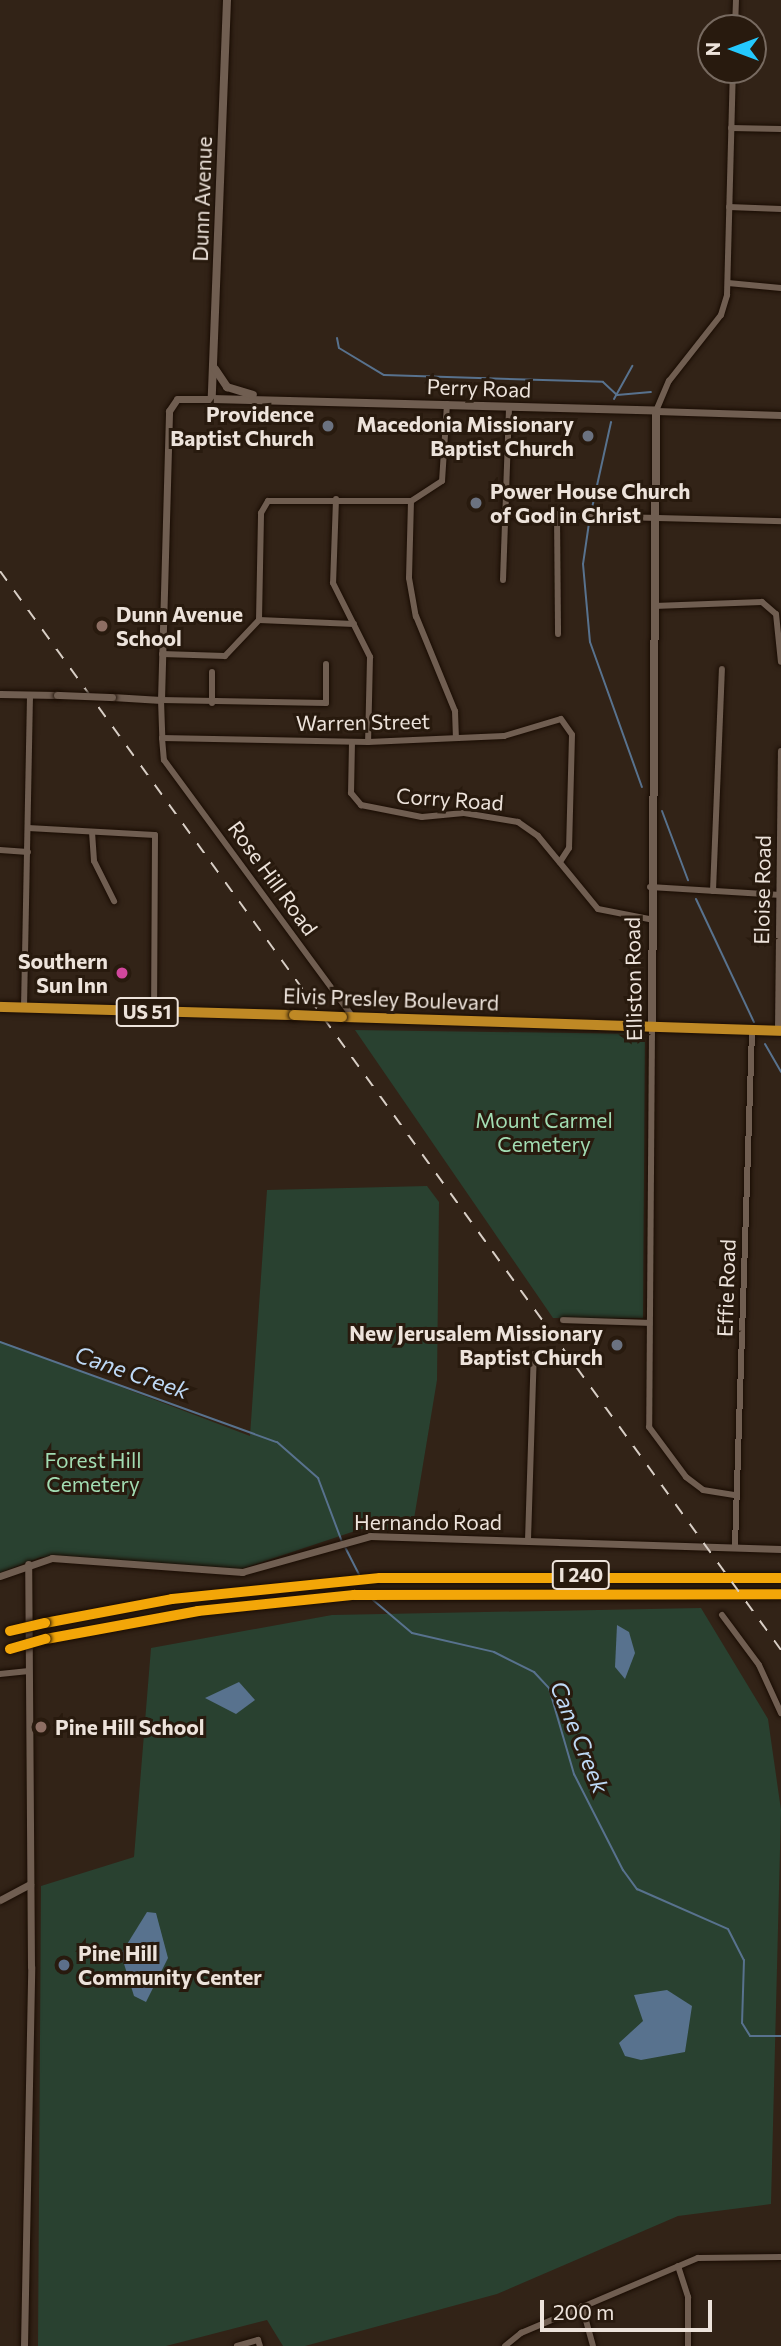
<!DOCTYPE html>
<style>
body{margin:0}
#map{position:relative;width:781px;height:2346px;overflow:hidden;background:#322317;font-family:Commissioner,sans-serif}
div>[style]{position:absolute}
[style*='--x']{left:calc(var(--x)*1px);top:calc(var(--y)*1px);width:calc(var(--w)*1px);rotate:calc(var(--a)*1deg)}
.green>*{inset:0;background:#294130}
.water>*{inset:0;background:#58728e}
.stream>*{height:2px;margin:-1px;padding:0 1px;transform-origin:1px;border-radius:1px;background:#58728e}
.roads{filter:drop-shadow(0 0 2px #190c03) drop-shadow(0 0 2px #190c03)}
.minor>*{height:6px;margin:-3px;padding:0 3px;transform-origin:3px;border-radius:3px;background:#705e51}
.tertiary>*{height:7px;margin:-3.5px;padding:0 3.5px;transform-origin:3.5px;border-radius:3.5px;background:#705e51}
.secondary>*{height:8px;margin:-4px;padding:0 4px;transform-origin:4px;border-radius:4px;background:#705e51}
.primary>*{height:10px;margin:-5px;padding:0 5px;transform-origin:5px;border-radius:5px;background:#bf8925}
.motorway>*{height:10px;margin:-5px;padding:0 5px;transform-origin:5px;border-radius:5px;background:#f3a608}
.rail>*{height:2px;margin-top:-1px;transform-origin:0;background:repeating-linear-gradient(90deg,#d9cfc6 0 12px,transparent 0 24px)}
.bridges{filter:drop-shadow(0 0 2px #190c03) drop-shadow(0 0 2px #190c03)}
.tertiary-bridge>*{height:7px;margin:-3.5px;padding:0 3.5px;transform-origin:3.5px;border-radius:3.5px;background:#705e51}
.primary-bridge>*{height:10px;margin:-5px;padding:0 5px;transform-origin:5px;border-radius:5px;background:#bf8925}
.motorway-bridge>*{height:10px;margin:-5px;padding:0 5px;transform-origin:5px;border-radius:5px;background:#f3a608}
.dots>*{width:19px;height:19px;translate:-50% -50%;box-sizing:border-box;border:4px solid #281a0e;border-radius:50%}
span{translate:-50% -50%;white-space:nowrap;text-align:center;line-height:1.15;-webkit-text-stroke:6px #281a0e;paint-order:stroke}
.shield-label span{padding:2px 5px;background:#281a0e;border:2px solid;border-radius:5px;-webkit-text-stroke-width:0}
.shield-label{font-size:19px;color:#ede3db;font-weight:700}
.street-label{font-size:21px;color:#ede3db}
.poi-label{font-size:21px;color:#ede3db;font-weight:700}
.right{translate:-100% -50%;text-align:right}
.left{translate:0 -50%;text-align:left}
.park-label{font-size:21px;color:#a2dcb2}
.water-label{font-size:23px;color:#bed9f6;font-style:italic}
.north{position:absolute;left:697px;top:14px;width:70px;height:70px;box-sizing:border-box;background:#281a0e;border:2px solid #776a60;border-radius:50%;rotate:270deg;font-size:19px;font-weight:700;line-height:28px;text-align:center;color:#ede3db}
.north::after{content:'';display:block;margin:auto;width:24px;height:32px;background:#24c9fe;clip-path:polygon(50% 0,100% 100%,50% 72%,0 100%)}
.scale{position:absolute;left:540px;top:2300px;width:172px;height:32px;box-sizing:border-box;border:4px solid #ede3db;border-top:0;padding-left:9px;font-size:21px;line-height:24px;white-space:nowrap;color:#ede3db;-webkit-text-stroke:5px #281a0e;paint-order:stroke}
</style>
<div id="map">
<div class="green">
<i style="clip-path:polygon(355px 1030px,645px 1034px,643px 1318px,553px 1318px)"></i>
<i style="clip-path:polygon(427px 1186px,439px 1202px,437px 1380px,412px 1531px,361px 1529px,241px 1569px,41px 1557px,0 1573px,0 1341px,250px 1436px,267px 1190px)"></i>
<i style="clip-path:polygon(701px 1608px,768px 1719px,781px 1810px,771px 2204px,678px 2216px,497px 2294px,305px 2346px,283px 2346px,267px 2320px,166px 2346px,38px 2346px,41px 1886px,134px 1857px,151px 1648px,332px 1615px)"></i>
</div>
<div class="water">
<i style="clip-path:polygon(617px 1625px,629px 1632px,635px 1653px,625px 1679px,615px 1667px)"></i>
<i style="clip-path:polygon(239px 1682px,255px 1700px,236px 1714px,205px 1698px)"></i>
<i style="clip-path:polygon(147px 1912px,156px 1913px,168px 1958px,146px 2002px,134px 1996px,121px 1954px)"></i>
<i style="clip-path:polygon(667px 1990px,692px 2006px,685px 2052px,641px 2060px,625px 2056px,619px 2043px,643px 2021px,634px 1995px)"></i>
</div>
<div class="stream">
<i style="--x:337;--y:338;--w:10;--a:79"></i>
<i style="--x:339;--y:348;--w:52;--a:31"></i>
<i style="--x:384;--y:375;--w:194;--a:1.8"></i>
<i style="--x:578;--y:381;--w:25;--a:2"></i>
<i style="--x:603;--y:382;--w:19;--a:43"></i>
<i style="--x:617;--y:395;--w:34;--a:-5"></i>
<i style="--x:614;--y:399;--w:38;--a:-61"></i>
<i style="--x:592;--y:508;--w:88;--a:-77.5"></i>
<i style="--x:589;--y:523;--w:41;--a:98.3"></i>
<i style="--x:583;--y:564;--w:78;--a:84.9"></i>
<i style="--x:590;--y:642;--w:154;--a:70.3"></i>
<i style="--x:662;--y:811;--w:74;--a:69.4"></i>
<i style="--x:696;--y:899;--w:136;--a:64.8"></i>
<i style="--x:765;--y:1044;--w:32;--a:60"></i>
<i style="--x:0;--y:1342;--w:294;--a:19.9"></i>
<i style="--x:277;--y:1442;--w:55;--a:41.3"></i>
<i style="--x:318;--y:1478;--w:68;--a:69.4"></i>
<i style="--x:345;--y:1547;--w:34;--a:63"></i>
<i style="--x:373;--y:1600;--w:51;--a:40.2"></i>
<i style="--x:412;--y:1633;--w:84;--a:13"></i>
<i style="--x:494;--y:1652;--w:45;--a:26.6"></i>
<i style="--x:534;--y:1672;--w:22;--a:47"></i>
<i style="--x:549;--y:1688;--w:90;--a:73.8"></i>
<i style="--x:574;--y:1774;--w:108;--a:63"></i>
<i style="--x:623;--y:1870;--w:24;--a:54"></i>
<i style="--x:637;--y:1889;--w:99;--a:23.7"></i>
<i style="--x:728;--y:1929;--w:35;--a:63"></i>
<i style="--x:744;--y:1960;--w:63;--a:91.8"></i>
<i style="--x:742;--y:2023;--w:15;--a:58"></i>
<i style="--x:750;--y:2036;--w:31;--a:0"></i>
</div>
<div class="roads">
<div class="minor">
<i style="--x:735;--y:28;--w:28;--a:-88"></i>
<i style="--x:731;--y:128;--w:50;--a:1.1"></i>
<i style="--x:729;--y:207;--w:52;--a:2.2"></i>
<i style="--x:728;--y:283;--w:53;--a:5.4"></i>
<i style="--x:447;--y:404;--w:77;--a:93.7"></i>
<i style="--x:442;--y:481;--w:37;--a:147"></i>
<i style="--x:411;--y:501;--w:77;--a:91.5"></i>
<i style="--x:409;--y:578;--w:39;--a:80"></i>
<i style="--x:416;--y:616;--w:103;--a:67.7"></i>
<i style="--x:455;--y:711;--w:27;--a:88"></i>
<i style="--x:656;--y:411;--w:33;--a:-67"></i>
<i style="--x:669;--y:381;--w:84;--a:-51.8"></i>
<i style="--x:721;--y:315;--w:21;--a:-73"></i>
<i style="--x:727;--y:295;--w:225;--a:-88.5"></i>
<i style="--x:336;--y:499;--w:84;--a:92"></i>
<i style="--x:333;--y:583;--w:83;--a:63.4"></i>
<i style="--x:370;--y:657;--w:85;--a:91.3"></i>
<i style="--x:505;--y:514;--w:276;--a:1.5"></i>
<i style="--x:557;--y:514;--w:120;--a:89.5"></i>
<i style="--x:503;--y:580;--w:173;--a:-88"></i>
<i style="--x:654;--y:606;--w:108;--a:-2.1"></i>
<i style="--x:762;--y:602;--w:18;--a:41"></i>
<i style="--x:776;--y:614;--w:48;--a:84.1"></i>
<i style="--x:259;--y:620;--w:107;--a:-88.9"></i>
<i style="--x:261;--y:513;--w:14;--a:-60"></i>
<i style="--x:268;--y:501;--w:143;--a:0"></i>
<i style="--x:259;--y:620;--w:95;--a:2.4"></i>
<i style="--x:162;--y:654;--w:63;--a:1.8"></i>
<i style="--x:225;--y:656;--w:50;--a:-46.6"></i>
<i style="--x:326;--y:664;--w:39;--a:90"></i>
<i style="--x:326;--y:703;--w:165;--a:-179"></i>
<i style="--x:161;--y:700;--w:38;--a:88"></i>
<i style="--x:162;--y:738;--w:22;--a:85"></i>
<i style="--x:164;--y:760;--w:319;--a:53.7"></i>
<i style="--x:212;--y:672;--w:31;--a:90"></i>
<i style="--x:162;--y:738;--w:206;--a:1.1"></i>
<i style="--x:368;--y:742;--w:136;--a:-2.5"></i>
<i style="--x:504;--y:736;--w:59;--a:-16.6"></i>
<i style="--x:561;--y:719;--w:19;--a:55"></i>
<i style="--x:572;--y:735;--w:113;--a:91.5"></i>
<i style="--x:569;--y:848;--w:17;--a:123"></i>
<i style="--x:352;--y:742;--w:51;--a:91.1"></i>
<i style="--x:351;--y:793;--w:16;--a:50"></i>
<i style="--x:361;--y:805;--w:62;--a:11.1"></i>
<i style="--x:422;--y:817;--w:42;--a:-5.4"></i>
<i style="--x:464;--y:813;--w:55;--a:9.5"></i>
<i style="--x:518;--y:822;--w:24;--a:35"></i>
<i style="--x:538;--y:836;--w:94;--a:50.6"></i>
<i style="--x:598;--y:909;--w:52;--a:11.1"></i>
<i style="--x:28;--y:828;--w:127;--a:3.2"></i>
<i style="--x:155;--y:835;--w:177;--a:90.3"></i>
<i style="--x:92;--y:832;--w:29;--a:86"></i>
<i style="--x:94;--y:861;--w:45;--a:63.4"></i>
<i style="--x:0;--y:850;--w:28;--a:4"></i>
<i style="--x:650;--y:887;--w:131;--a:3.5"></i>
<i style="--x:713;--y:891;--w:222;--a:-87.7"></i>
<i style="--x:24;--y:1008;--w:313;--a:-88.9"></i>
<i style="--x:652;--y:1027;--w:400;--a:90.4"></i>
<i style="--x:649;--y:1427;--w:62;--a:53.5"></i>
<i style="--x:686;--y:1477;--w:21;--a:37"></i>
<i style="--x:703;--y:1490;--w:33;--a:9"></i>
<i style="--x:778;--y:1030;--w:279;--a:-89.4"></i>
<i style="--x:563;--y:1320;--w:86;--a:2"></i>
<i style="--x:528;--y:1540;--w:186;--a:-88.2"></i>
<i style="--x:735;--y:1546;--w:516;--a:-88.11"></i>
<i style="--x:722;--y:1615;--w:62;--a:53.5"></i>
<i style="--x:759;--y:1665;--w:53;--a:65.4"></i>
<i style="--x:0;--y:1674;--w:29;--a:-6"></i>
<i style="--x:678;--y:2266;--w:33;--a:72"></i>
<i style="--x:688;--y:2297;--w:49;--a:90"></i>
<i style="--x:582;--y:2306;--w:41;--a:74.6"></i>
<i style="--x:237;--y:2346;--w:22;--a:-16"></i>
<i style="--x:258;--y:2340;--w:6;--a:72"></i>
<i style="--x:505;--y:2346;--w:21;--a:-39"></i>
<i style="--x:521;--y:2333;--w:192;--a:-23"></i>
<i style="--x:698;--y:2258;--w:83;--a:-0.7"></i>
</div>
<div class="tertiary">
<i style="--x:656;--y:411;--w:125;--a:1.8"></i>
<i style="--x:0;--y:694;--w:57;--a:1"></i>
<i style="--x:112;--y:697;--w:49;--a:3.5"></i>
<i style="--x:161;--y:700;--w:289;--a:-88.4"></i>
<i style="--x:169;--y:411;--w:14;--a:-56"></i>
<i style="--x:177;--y:399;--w:35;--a:0"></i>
<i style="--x:0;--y:1576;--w:55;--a:-19.1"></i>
<i style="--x:52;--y:1558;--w:191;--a:4.2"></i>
<i style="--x:242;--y:1572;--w:133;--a:-15.7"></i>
<i style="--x:370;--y:1536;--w:411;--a:1.8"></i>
<i style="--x:0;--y:1900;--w:34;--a:-28"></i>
<i style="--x:24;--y:2346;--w:379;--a:-88.9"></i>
<i style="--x:31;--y:1967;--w:403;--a:-90.4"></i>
</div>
<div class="secondary">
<i style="--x:227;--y:0;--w:399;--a:92.2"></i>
<i style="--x:212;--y:399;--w:444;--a:1.5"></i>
<i style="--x:656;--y:411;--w:616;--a:90.37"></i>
<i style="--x:215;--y:369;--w:22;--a:56"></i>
<i style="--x:227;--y:387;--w:27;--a:17"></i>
</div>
<div class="primary">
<i style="--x:0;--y:1007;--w:294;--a:1.6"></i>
<i style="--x:342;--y:1017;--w:439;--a:1.8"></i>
</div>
<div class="motorway">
<i style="--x:45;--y:1623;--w:129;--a:-10.7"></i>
<i style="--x:172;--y:1599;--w:209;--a:-5.8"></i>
<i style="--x:380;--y:1578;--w:401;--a:0"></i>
<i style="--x:46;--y:1639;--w:155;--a:-10.4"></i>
<i style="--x:198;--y:1611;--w:157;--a:-5.9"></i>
<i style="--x:354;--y:1595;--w:427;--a:-0.1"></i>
</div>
</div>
<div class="rail">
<i style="--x:0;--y:571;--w:1332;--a:54.1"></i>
</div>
<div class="bridges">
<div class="tertiary-bridge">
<i style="--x:57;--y:695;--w:55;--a:2.1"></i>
</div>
<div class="primary-bridge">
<i style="--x:294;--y:1015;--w:48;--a:2.4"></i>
</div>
<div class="motorway-bridge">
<i style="--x:10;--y:1631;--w:36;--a:-13"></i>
<i style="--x:10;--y:1649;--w:37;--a:-16"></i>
</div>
</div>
<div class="dots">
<i style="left:328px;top:426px;background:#6b7280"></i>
<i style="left:588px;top:436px;background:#6b7280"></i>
<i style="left:476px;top:503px;background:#6b7280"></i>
<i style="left:102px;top:626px;background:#8d6e63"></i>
<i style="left:122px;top:973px;background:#d1479c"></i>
<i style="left:617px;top:1345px;background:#6b7280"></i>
<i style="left:41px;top:1727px;background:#8d6e63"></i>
<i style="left:64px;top:1965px;background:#5c6f8a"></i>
</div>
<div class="shield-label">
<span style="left:147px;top:1012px">US 51</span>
<span style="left:581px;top:1575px">I 240</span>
</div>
<div class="street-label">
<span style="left:202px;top:199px;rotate:-88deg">Dunn Avenue</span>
<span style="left:479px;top:388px;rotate:2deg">Perry Road</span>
<span style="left:363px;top:722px;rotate:-1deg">Warren Street</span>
<span style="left:450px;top:799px;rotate:4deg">Corry Road</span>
<span style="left:273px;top:878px;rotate:54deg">Rose Hill Road</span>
<span style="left:762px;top:890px;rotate:-89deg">Eloise Road</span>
<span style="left:633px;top:979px;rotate:-91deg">Elliston Road</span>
<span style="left:391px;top:999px;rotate:2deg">Elvis Presley Boulevard</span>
<span style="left:726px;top:1288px;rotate:-88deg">Effie Road</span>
<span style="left:428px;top:1522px">Hernando Road</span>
</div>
<div class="poi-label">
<span class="right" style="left:314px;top:426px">Providence<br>Baptist Church</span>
<span class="right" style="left:574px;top:436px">Macedonia Missionary<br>Baptist Church</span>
<span class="left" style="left:490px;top:503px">Power House Church<br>of God in Christ</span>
<span class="left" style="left:116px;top:626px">Dunn Avenue<br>School</span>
<span class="right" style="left:108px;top:973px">Southern<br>Sun Inn</span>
<span class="right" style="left:603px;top:1345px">New Jerusalem Missionary<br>Baptist Church</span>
<span class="left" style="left:55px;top:1727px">Pine Hill School</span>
<span class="left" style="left:78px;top:1965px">Pine Hill<br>Community Center</span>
</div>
<div class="park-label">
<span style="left:544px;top:1132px">Mount Carmel<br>Cemetery</span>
<span style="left:93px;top:1472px">Forest Hill<br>Cemetery</span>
</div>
<div class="water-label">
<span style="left:132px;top:1372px;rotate:19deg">Cane Creek</span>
<span style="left:580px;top:1737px;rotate:68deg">Cane Creek</span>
</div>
<div class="north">N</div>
<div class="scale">200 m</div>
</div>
